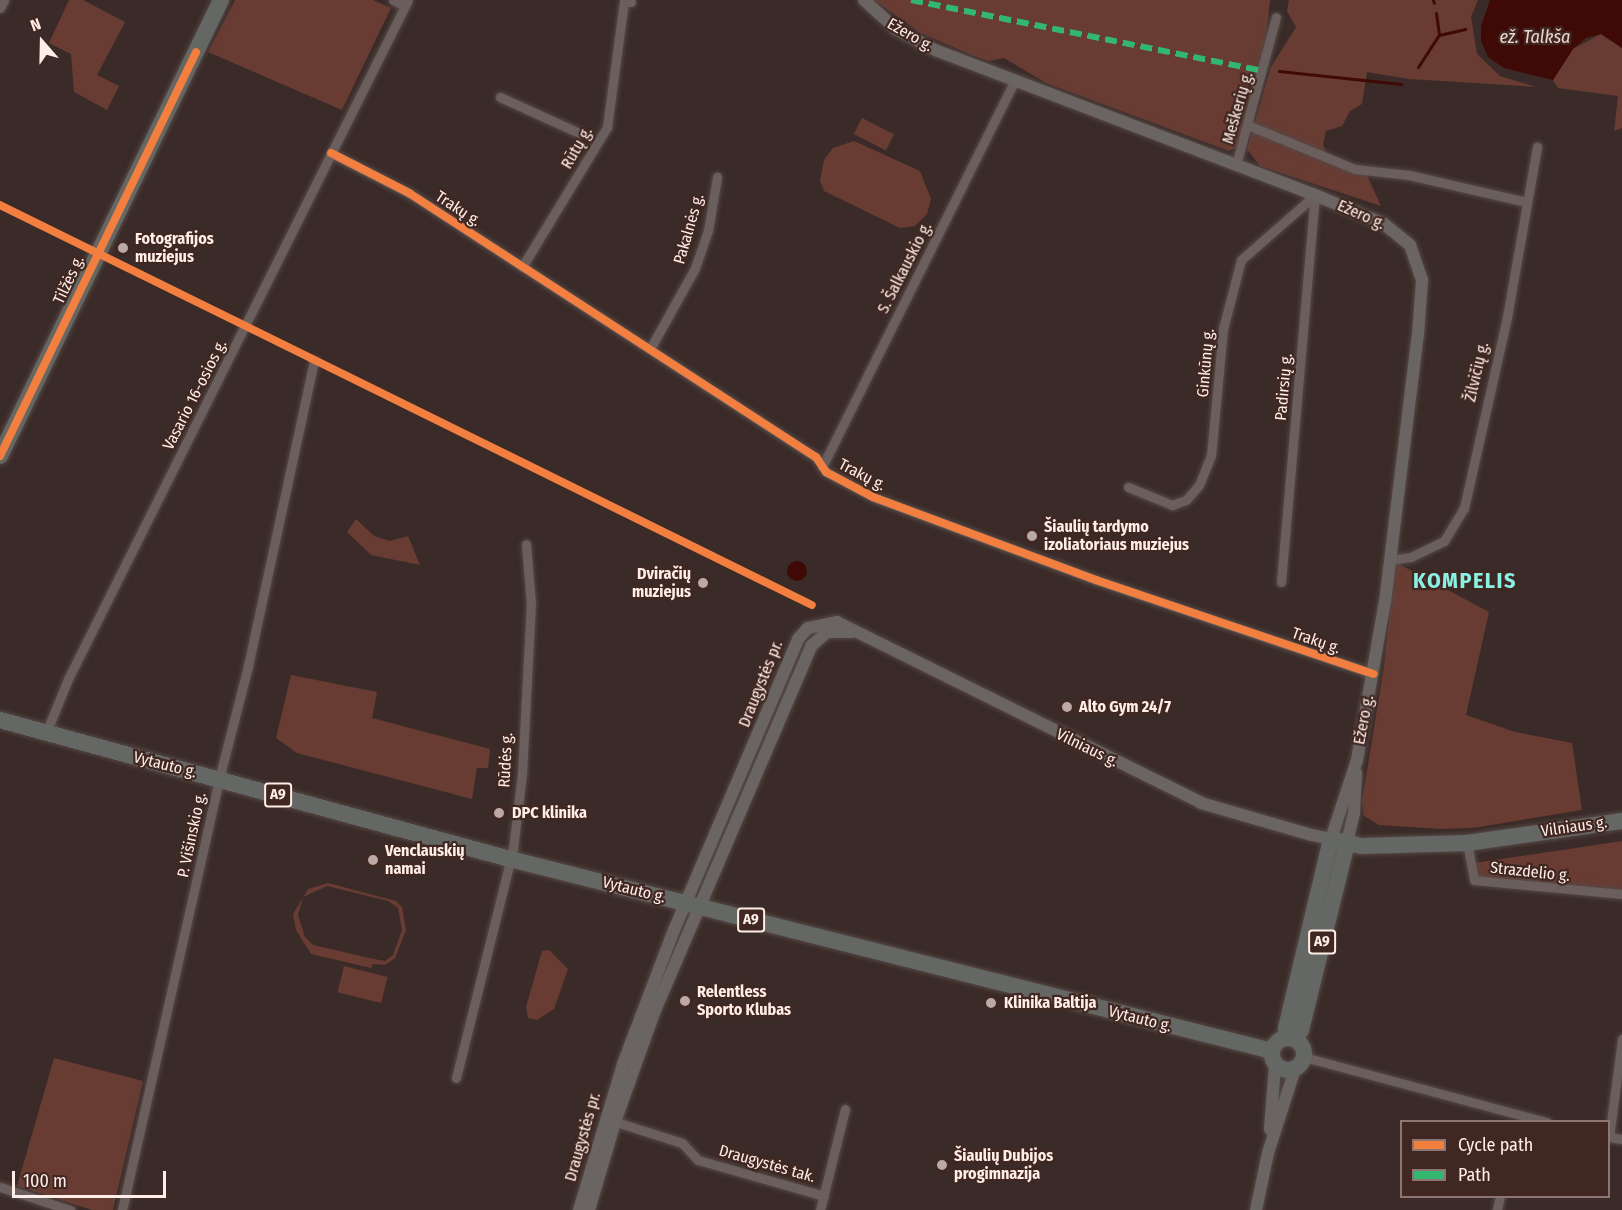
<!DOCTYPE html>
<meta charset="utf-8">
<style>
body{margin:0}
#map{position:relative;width:1622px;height:1210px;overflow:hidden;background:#3a2b28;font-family:"Fira Sans Condensed",sans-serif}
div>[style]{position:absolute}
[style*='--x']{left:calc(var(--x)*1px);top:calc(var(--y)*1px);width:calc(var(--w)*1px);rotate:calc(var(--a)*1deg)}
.green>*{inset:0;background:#693c33;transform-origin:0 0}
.water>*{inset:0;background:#3f0a05}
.round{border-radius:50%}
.stream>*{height:3px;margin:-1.5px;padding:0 1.5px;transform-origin:1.5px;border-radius:1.5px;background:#3f0a05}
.roads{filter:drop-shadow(0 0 2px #554845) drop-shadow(0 0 2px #554845)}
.street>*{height:9px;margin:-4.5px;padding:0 4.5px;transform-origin:4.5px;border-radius:4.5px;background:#6a5f5d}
.secondary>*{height:12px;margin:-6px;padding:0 6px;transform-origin:6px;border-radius:6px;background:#6a6462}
.highway>*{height:16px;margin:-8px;padding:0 8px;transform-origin:8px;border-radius:8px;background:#656764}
.highway>.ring{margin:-8px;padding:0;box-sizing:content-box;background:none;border:16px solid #656764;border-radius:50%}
.quiet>*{height:6px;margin-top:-3px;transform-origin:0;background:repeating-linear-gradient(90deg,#33b770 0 12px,transparent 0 18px)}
.cycleway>*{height:8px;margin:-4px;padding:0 4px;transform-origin:4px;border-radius:4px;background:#f27e40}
.dots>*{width:16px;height:16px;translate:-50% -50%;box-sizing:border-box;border:3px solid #412721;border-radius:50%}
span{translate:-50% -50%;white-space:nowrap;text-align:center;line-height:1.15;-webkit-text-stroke:4.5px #412721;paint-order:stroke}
.shield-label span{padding:2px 4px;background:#412721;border:2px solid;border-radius:4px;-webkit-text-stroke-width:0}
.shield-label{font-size:15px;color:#ffede8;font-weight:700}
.street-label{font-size:16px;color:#ffede8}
.poi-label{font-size:16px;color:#ffede8;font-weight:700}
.left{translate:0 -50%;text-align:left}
.right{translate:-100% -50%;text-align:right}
.water-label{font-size:18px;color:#efd7d1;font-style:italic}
.district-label{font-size:22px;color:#89f2e5;font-weight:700;letter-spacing:1.5px}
.legend{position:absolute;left:1400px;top:1120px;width:210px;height:78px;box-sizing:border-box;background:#412721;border:2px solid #8d7671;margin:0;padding:8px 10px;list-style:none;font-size:18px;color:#ffede8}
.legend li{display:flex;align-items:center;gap:12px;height:30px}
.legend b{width:30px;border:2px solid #8d7671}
.north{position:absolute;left:12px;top:12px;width:60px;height:60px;-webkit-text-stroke:4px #412721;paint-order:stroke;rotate:340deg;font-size:16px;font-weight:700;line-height:24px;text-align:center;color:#ffede8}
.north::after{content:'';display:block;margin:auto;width:21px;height:27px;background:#ffede8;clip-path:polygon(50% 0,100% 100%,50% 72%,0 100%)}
.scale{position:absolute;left:12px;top:1171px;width:154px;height:27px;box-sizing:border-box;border:3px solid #ffede8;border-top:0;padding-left:8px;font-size:18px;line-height:21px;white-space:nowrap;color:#ffede8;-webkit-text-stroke:4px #412721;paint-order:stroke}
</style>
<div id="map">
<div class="green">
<i style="clip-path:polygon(69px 0,83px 0,125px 22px,97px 75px,119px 86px,107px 110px,74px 92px,71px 54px,49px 43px)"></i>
<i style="clip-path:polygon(235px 0,373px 0,391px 8px,342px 110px,208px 52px)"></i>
<i style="clip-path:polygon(874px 0,1270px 0,1264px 57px,1236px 148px,1229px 151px,1046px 83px,1004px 58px,989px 61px,974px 56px,921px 33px)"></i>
<i style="clip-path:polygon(1289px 0,1478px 0,1471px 17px,1477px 54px,1500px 76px,1536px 87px,1409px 79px,1367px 72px,1362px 104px,1350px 111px,1342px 126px,1326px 131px,1323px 144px,1330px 164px,1367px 175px,1381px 206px,1260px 166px,1247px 149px,1271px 67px,1296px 27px,1287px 11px)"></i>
<i style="clip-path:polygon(1601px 34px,1622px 48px,1622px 128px,1614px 131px,1618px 96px,1558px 88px,1553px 80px,1573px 49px)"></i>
<i style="left:862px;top:118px;width:36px;height:18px;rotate:27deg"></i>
<i style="clip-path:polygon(854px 141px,920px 171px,931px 199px,927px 214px,915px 226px,900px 228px,824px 191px,820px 180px,824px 160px,833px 148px)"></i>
<i style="clip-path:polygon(356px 519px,374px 536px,390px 541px,408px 536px,420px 565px,371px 555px,347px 532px)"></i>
<i style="clip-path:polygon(1395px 562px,1489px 612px,1466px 715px,1515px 732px,1572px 743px,1582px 810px,1473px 828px,1440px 829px,1379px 825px,1364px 816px,1362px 802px,1384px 666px)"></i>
<i style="clip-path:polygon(291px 675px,377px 692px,372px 718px,490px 749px,488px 768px,477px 768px,472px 799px,297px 753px,276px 738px)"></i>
<i style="clip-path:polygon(1622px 841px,1622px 894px,1474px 880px,1468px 864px)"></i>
<i style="clip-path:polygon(evenodd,328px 883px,396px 901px,402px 907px,406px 930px,395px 958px,385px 965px,373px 964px,371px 968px,311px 954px,296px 930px,293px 914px,308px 889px,328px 883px,327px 886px,388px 901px,398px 908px,402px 930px,393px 955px,385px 961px,374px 959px,313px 945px,305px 937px,298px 915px,303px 897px,327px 886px)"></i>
<i style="clip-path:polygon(549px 950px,568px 969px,554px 1009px,537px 1020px,528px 1018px,526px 1007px,542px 951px)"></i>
<i style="left:344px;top:966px;width:45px;height:27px;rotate:14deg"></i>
<i style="clip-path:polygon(54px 1058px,143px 1081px,113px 1210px,92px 1210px,17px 1186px)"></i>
</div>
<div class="water">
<i style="clip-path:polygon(1490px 0,1622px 0,1622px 48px,1601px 34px,1586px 38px,1573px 49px,1553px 80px,1504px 68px,1488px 57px,1481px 41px,1481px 26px)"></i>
<i class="round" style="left:787px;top:561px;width:20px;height:20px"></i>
</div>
<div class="stream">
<i style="--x:1433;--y:0;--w:3;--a:72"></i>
<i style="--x:1436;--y:13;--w:22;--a:82"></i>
<i style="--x:1418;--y:67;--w:38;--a:-57"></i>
<i style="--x:1439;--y:35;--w:27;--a:-13"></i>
<i style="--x:1279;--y:71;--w:123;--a:6.1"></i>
</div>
<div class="roads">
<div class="street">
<i style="--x:393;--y:0;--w:13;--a:27"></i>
<i style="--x:0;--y:8;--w:9;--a:-63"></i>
<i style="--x:500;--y:97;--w:87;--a:24.5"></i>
<i style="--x:1250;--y:126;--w:113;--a:22.3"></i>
<i style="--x:1355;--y:169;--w:54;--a:6.3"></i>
<i style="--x:1409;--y:175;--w:121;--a:12.9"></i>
<i style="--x:331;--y:153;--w:88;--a:27.1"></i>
<i style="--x:409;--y:193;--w:485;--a:33"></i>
<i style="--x:816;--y:457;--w:18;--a:56"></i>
<i style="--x:826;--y:472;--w:53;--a:28"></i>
<i style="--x:873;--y:497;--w:238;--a:20.4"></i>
<i style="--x:1096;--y:580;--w:293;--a:18.7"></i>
<i style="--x:1236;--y:165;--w:153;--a:-74.9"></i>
<i style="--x:522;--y:267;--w:164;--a:-58.7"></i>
<i style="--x:607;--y:127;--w:126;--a:-82.3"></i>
<i style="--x:624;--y:2;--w:7;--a:0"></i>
<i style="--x:650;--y:349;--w:93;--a:-60.9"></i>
<i style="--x:695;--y:268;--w:39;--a:-71"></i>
<i style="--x:708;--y:231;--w:55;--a:-80.5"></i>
<i style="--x:822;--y:467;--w:430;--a:-63.5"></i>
<i style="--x:1128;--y:487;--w:48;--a:22.2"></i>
<i style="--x:1172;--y:505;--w:15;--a:-20"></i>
<i style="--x:1186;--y:500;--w:20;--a:-49"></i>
<i style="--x:1199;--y:485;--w:31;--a:-68"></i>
<i style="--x:1211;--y:456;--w:128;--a:-84.6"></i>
<i style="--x:1223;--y:329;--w:71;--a:-75.4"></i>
<i style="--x:1241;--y:260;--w:98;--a:-41.3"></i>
<i style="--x:1391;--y:560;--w:20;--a:-9"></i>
<i style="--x:1411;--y:557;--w:37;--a:-26"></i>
<i style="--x:1444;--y:541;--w:39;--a:-59"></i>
<i style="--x:1464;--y:508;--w:196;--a:-77.3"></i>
<i style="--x:1507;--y:317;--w:173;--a:-80"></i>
<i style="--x:1281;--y:582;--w:388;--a:-85"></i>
<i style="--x:46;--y:733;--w:58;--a:-67.8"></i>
<i style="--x:68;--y:679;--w:759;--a:-63.4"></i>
<i style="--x:1467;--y:843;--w:38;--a:79"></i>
<i style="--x:1474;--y:880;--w:149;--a:5.4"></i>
<i style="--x:1304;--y:1057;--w:252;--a:15"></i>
<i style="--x:456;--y:1078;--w:236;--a:-76"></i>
<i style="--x:513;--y:849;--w:76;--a:-83.2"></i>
<i style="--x:522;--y:774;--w:170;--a:-87"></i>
<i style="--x:531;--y:604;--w:60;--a:-94.8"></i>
<i style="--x:610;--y:1120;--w:76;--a:17.7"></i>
<i style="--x:682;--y:1143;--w:23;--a:47"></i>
<i style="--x:698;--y:1160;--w:131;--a:15.9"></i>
<i style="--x:1608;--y:1137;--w:14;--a:8"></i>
<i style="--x:1609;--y:1137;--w:99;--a:-82.4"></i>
<i style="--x:0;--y:1187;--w:74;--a:18.2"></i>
<i style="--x:122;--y:1210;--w:442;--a:-77.3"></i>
<i style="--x:219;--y:779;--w:117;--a:-75.6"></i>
<i style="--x:248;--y:666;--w:312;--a:-77.8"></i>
<i style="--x:820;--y:1210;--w:104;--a:-76.1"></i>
<i style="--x:1497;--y:1210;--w:14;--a:-78"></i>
</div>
<div class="secondary">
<i style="--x:1347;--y:843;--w:31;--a:-77"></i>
<i style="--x:1354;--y:813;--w:40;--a:-87.1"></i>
<i style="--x:1270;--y:1129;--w:64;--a:-85.5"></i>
<i style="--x:579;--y:1210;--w:152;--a:-73.2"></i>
<i style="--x:623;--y:1064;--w:143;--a:-69.2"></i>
<i style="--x:674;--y:930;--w:316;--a:-66.9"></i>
<i style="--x:798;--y:639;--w:15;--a:-48"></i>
<i style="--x:808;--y:628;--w:30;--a:-12"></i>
<i style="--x:837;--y:622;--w:407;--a:26.4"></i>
<i style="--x:1201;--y:803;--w:116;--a:16.1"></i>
<i style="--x:1312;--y:835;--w:19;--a:12"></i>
<i style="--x:1331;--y:839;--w:83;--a:-71.8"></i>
<i style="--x:1357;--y:760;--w:160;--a:-80"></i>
<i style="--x:1385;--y:602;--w:269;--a:-83"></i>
<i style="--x:1418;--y:335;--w:55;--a:-85.8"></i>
<i style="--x:1422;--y:280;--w:37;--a:-109"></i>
<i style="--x:1410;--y:245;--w:33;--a:-141"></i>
<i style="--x:1384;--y:224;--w:75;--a:-157.2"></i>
<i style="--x:1315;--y:195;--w:404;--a:-159.1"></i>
<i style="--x:937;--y:51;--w:47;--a:-151.8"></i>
<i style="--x:896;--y:29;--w:43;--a:-137.8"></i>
<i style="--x:589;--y:1210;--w:92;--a:-73.5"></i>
<i style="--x:615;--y:1122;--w:116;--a:-70.3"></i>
<i style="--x:654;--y:1013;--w:399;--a:-66.8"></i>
<i style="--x:811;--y:646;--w:21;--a:-41"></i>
<i style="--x:827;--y:632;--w:25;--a:0"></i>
<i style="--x:1256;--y:1210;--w:58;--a:-78.1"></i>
<i style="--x:1268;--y:1153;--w:88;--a:-72.2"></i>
</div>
<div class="highway">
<i style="--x:0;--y:456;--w:507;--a:-64.14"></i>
<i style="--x:0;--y:720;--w:529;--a:15.25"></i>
<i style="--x:510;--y:859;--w:786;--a:14.14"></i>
<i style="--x:1287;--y:1037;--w:9;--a:-96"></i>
<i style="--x:1286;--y:1028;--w:194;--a:-76.6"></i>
<i style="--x:1331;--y:839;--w:32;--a:13"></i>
<i style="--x:1362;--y:846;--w:105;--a:-1.6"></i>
<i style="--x:1467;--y:843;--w:157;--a:-8.1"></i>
<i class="ring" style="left:1272px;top:1038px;width:16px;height:16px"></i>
<i style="--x:1295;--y:1039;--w:11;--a:-56"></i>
<i style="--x:1301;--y:1030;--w:193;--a:-76.2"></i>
</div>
</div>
<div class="quiet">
<i style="--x:911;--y:0;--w:360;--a:11.4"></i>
</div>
<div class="cycleway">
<i style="--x:331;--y:153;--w:88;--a:27.1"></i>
<i style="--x:409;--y:193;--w:485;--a:33"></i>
<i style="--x:816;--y:457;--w:18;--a:56"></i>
<i style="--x:826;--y:472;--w:53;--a:28"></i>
<i style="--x:873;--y:497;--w:238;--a:20.4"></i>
<i style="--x:1096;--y:580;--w:293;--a:18.7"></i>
<i style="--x:0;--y:205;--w:905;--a:26.23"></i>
<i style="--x:0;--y:456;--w:449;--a:-64.1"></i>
</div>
<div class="dots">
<i style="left:123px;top:248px;background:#baa9a5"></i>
<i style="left:1032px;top:536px;background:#baa9a5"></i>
<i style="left:703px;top:583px;background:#baa9a5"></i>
<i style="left:1067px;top:707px;background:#baa9a5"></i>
<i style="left:499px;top:813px;background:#baa9a5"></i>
<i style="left:373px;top:860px;background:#baa9a5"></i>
<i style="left:685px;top:1001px;background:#baa9a5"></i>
<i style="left:991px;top:1003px;background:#baa9a5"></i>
<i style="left:942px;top:1165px;background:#baa9a5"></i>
</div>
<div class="shield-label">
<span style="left:278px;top:795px">A9</span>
<span style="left:751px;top:920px">A9</span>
<span style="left:1322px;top:942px">A9</span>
</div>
<div class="street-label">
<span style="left:910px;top:35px;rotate:30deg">Ežero g.</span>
<span style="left:1238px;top:108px;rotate:-74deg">Meškerių g.</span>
<span style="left:577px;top:148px;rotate:-60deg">Rūtų g.</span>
<span style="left:458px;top:209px;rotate:33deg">Trakų g.</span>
<span style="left:1361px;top:215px;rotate:24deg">Ežero g.</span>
<span style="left:689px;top:229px;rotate:-74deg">Pakalnės g.</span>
<span style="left:905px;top:268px;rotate:-63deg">S. Šalkauskio g.</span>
<span style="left:69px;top:280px;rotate:-65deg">Tilžės g.</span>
<span style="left:1206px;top:363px;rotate:-85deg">Ginkūnų g.</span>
<span style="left:1477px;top:372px;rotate:-77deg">Žilvičių g.</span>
<span style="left:1284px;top:387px;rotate:-85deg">Padirsių g.</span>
<span style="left:195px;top:395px;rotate:-63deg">Vasario 16-osios g.</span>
<span style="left:862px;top:475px;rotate:27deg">Trakų g.</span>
<span style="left:1316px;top:641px;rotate:19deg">Trakų g.</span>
<span style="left:761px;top:684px;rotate:-68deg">Draugystės pr.</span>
<span style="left:1364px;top:720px;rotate:-79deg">Ežero g.</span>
<span style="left:1087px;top:748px;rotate:26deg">Vilniaus g.</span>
<span style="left:506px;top:760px;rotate:-87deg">Rūdės g.</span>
<span style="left:165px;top:765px;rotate:14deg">Vytauto g.</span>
<span style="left:1574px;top:827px;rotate:-8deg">Vilniaus g.</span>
<span style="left:192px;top:835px;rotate:-78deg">P. Višinskio g.</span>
<span style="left:1530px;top:872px;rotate:6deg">Strazdelio g.</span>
<span style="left:634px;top:890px;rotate:14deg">Vytauto g.</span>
<span style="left:1140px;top:1019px;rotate:14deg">Vytauto g.</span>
<span style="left:583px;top:1137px;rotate:-74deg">Draugystės pr.</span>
<span style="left:767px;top:1164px;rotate:16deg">Draugystės tak.</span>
</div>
<div class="poi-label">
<span class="left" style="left:135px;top:248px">Fotografijos<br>muziejus</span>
<span class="left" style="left:1044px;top:536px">Šiaulių tardymo<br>izoliatoriaus muziejus</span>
<span class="right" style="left:691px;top:583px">Dviračių<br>muziejus</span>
<span class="left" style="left:1079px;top:707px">Alto Gym 24/7</span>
<span class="left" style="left:512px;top:813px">DPC klinika</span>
<span class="left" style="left:385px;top:860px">Venclauskių<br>namai</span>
<span class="left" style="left:697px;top:1001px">Relentless<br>Sporto Klubas</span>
<span class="left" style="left:1004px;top:1003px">Klinika Baltija</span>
<span class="left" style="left:954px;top:1165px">Šiaulių Dubijos<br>progimnazija</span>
</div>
<div class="water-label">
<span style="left:1535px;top:37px">ež. Talkša</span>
</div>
<div class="district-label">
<span style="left:1465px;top:581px">KOMPELIS</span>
</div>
<ul class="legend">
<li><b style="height:8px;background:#f27e40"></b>Cycle path</li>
<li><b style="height:8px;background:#33b770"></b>Path</li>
</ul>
<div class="north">N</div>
<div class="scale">100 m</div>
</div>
